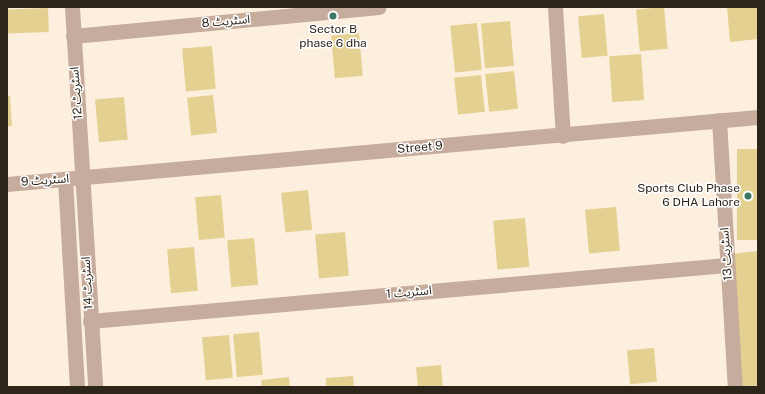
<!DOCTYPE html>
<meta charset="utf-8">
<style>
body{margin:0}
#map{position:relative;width:765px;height:394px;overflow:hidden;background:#fcefde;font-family:"Public Sans","Noto Sans Arabic",sans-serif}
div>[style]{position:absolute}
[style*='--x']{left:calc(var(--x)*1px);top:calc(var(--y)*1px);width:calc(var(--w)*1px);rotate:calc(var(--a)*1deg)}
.building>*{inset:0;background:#e4d191;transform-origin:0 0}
.minor>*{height:15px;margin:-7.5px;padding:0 7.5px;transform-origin:7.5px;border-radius:7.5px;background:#c6ac9c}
.dots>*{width:11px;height:11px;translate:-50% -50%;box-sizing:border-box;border:2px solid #fff;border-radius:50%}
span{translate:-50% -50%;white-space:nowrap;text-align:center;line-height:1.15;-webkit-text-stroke:3px #fff;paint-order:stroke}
.street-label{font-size:12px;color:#2d251a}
.poi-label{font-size:12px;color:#2d251a}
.right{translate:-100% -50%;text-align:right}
.frame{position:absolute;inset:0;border:8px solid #2d251a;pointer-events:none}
</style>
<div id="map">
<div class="building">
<i style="left:664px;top:7px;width:42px;height:28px;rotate:85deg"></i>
<i style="clip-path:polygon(727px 7px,758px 7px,758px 39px,730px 42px)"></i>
<i style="left:48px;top:8px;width:24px;height:41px;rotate:88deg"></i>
<i style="left:604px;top:14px;width:42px;height:26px;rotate:85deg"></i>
<i style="left:510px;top:21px;width:45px;height:29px;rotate:85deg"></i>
<i style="left:477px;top:23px;width:47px;height:27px;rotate:84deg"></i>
<i style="left:359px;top:33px;width:43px;height:28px;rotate:85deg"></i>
<i style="left:212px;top:46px;width:43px;height:30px;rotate:85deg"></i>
<i style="left:641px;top:54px;width:46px;height:32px;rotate:86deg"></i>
<i style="left:514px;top:71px;width:38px;height:29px;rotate:84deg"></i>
<i style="left:481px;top:75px;width:37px;height:27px;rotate:84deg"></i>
<i style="left:213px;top:95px;width:38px;height:26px;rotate:84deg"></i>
<i style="clip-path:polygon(7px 96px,10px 96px,12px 126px,7px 126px)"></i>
<i style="left:124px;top:97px;width:43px;height:29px;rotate:85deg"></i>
<i style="left:758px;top:149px;width:91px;height:21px;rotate:90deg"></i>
<i style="left:308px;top:190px;width:40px;height:27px;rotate:84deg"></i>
<i style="left:221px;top:195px;width:43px;height:26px;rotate:85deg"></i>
<i style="left:616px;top:207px;width:44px;height:31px;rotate:85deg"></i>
<i style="left:525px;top:218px;width:49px;height:32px;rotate:85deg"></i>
<i style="left:345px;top:232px;width:44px;height:30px;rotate:85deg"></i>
<i style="left:254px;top:238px;width:47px;height:27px;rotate:85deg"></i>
<i style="left:194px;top:247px;width:44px;height:27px;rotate:85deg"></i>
<i style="clip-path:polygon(758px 251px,758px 387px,742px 387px,731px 254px)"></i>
<i style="left:259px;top:332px;width:43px;height:26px;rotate:85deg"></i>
<i style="left:229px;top:335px;width:43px;height:27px;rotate:85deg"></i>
<i style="left:654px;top:348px;width:34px;height:27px;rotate:85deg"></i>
<i style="left:441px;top:365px;width:22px;height:25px;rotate:85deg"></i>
<i style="clip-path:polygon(353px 376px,354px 387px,326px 387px,326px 378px)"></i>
<i style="clip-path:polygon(289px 377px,290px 387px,262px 387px,261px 380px)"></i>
</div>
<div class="minor">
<i style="--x:72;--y:7;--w:381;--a:86.5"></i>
<i style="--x:555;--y:7;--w:129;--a:86.5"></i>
<i style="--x:73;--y:36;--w:307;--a:-5.4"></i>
<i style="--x:719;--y:120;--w:267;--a:86.6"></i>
<i style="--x:65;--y:179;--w:208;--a:86.7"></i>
<i style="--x:7;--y:184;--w:754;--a:-5.1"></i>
<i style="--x:90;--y:321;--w:639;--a:-5.02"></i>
</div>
<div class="dots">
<i style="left:333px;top:16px;background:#3b7864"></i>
<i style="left:748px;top:196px;background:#3b7864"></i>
</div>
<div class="street-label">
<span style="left:226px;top:22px;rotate:-5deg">اسٹریٹ 8</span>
<span style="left:77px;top:93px;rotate:-94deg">اسٹریٹ 12</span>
<span style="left:420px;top:148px;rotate:-5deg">Street 9</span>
<span style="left:45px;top:181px;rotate:-4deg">اسٹریٹ 9</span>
<span style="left:727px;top:254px;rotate:-94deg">اسٹریٹ 13</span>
<span style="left:88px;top:283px;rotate:-93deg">اسٹریٹ 14</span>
<span style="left:409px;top:293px;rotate:-5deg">اسٹریٹ 1</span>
</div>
<div class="poi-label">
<span style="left:333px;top:37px">Sector B<br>phase 6 dha</span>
<span class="right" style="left:740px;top:196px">Sports Club Phase<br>6 DHA Lahore</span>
</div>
<div class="frame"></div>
</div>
